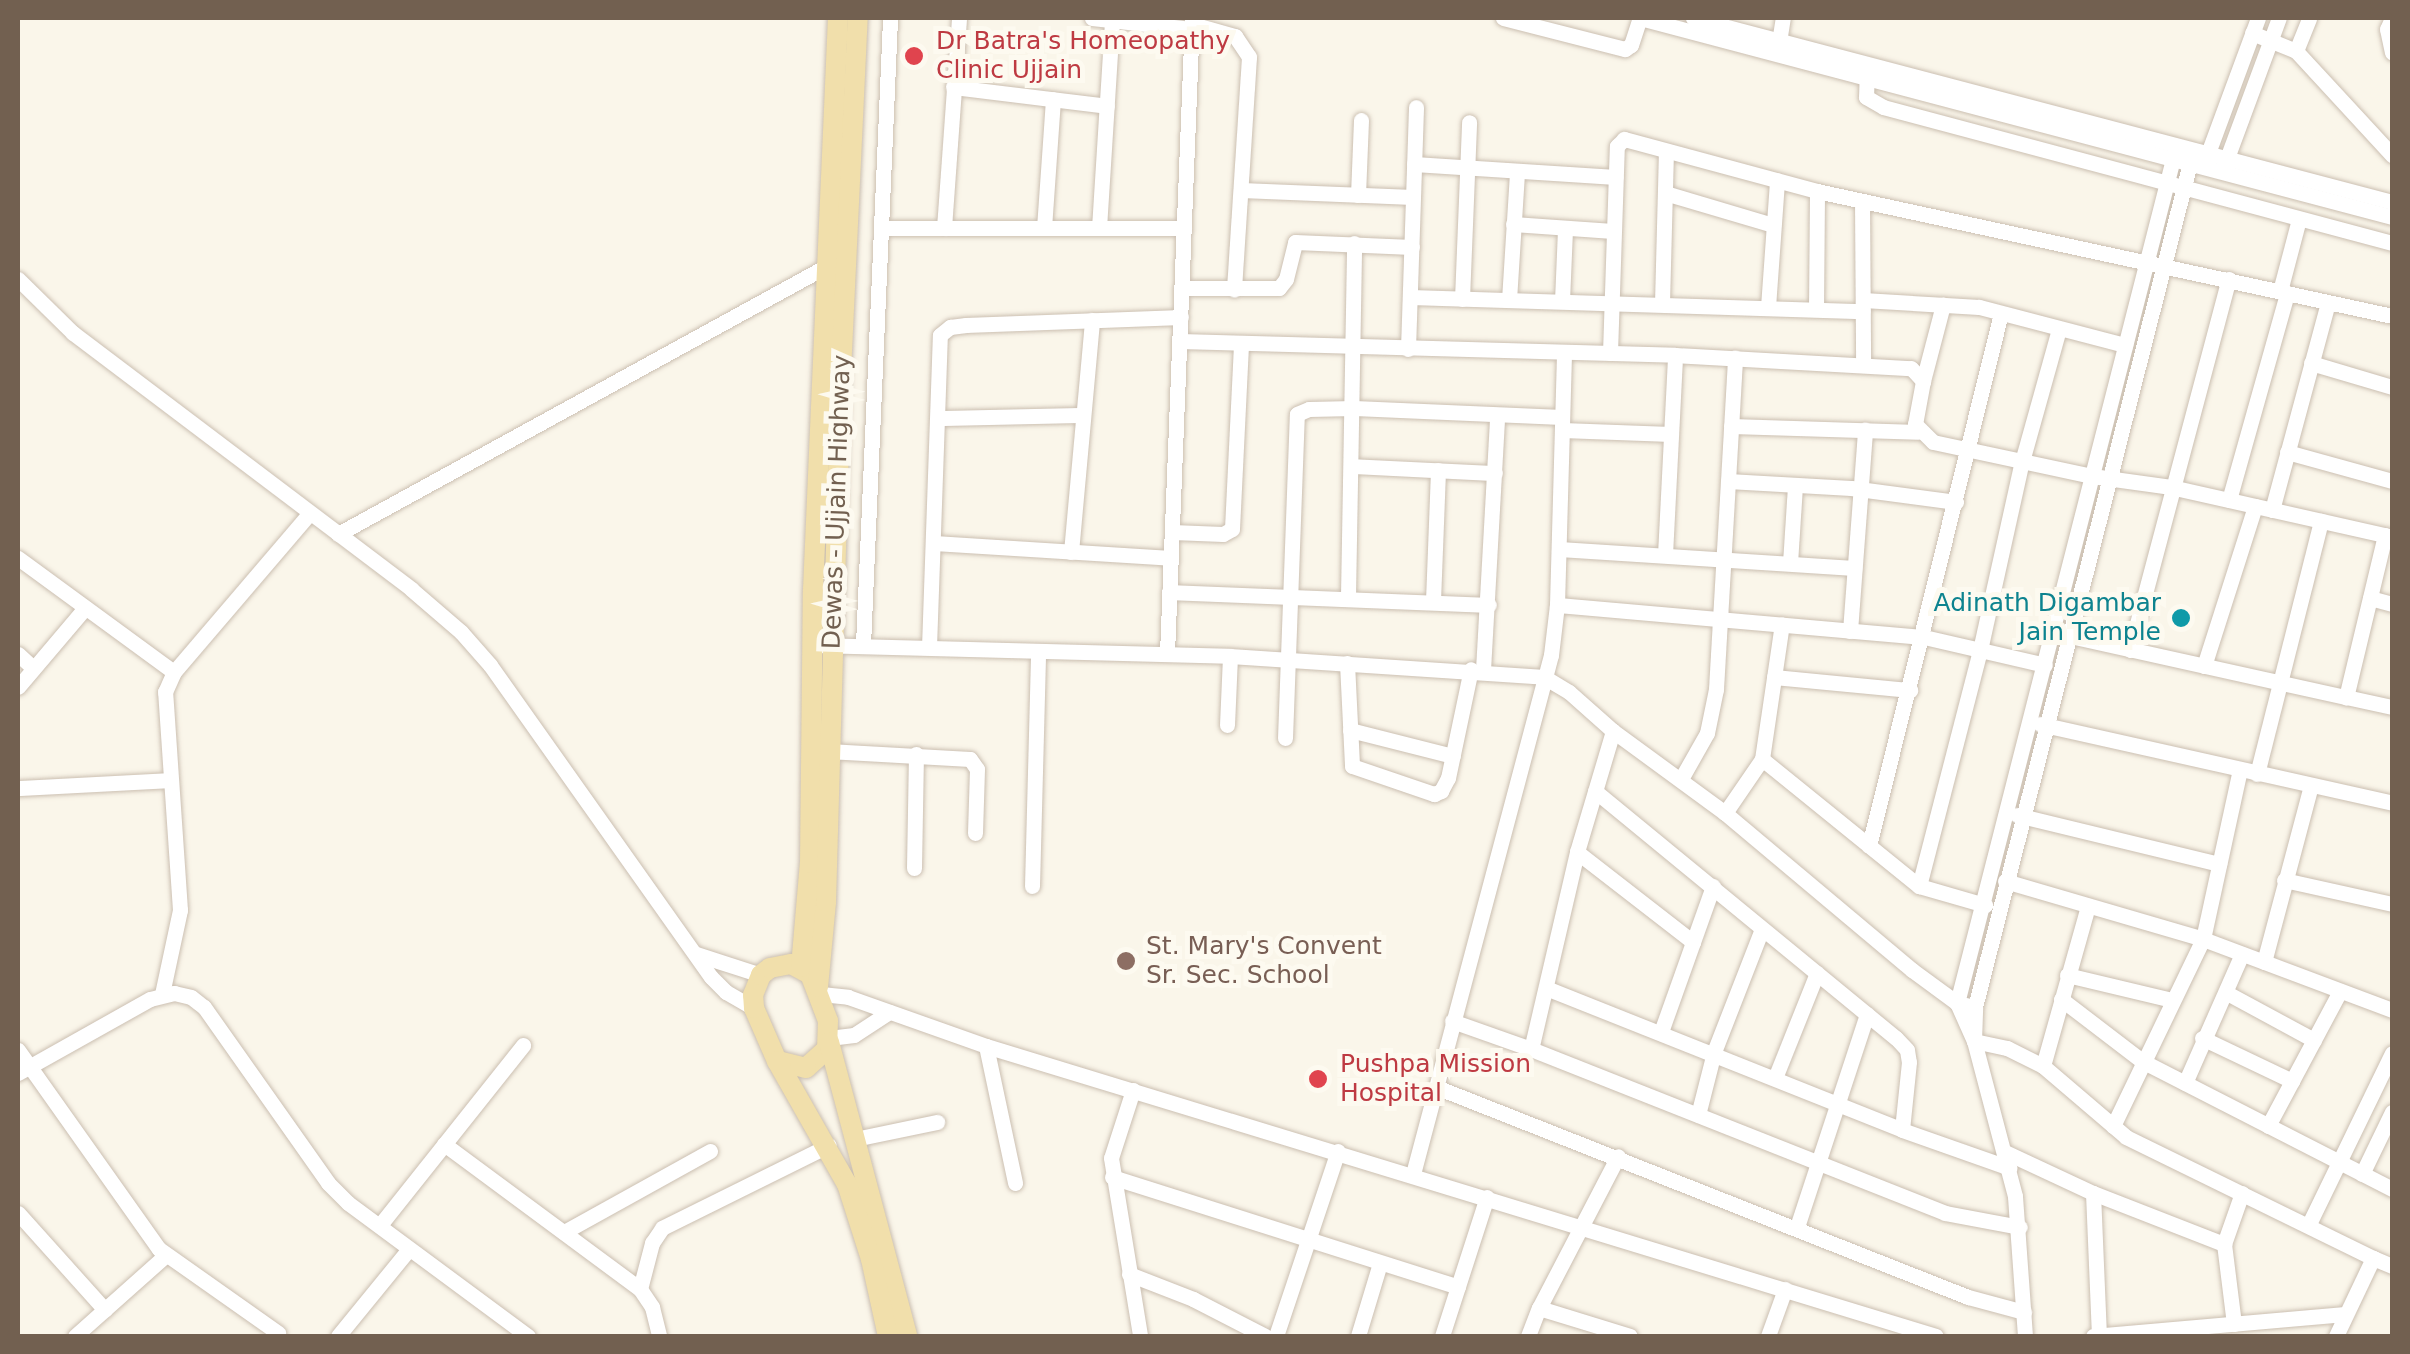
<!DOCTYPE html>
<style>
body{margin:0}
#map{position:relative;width:2410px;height:1354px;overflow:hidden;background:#faf6ea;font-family:"DejaVu Sans",sans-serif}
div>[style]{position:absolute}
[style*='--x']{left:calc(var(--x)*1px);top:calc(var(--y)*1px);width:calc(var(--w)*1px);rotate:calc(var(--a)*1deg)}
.roads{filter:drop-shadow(0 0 2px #cbbfb1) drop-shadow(0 0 2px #cbbfb1)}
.minor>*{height:15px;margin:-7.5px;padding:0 7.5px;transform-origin:7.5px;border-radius:7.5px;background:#fff}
.major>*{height:20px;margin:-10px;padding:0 10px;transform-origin:10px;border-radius:10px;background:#f1dfab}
.dots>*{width:28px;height:28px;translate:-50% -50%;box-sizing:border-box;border:5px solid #fdfaf0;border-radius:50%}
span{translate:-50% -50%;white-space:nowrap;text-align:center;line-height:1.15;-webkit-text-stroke:10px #fdfaf0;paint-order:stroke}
.health-label{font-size:25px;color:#be3a42}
.left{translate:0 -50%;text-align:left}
.street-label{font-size:25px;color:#726050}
.culture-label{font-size:25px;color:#0d838f}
.right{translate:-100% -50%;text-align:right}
.education-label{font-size:25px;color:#785e54}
.frame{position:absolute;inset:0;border:20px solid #726050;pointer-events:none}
</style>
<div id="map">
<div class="roads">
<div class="minor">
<i style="--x:1092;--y:18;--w:100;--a:6.3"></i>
<i style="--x:1503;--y:18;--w:126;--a:14.3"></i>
<i style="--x:1625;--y:49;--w:7;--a:-34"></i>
<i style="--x:1631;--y:45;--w:28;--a:-72"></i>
<i style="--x:1640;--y:18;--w:778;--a:14.82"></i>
<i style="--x:1693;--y:18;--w:723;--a:14.75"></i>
<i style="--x:2392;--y:18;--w:12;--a:114"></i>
<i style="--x:2387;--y:29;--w:24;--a:78"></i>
<i style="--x:1192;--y:24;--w:45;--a:15.6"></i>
<i style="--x:1235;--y:36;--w:25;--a:56"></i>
<i style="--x:1249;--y:57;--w:233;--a:93.7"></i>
<i style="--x:2252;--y:33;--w:48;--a:22.2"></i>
<i style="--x:2296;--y:51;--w:142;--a:47.3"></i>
<i style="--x:1779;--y:42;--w:24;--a:-81"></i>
<i style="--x:2296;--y:51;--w:35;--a:-68"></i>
<i style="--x:1867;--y:69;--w:28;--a:92"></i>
<i style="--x:1866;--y:97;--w:20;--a:30"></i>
<i style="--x:1883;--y:107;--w:527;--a:14.96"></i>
<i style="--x:953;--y:87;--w:155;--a:7"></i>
<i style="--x:2176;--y:147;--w:884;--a:104.35"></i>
<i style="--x:1957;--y:1003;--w:42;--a:65.9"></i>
<i style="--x:1974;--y:1041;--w:34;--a:12"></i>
<i style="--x:2007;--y:1048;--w:40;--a:26.6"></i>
<i style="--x:2043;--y:1066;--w:109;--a:40.5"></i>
<i style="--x:2126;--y:1137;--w:275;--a:26.1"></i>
<i style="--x:2373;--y:1258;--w:86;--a:115.4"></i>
<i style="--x:1414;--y:164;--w:202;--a:3.7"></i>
<i style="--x:2204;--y:164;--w:156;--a:-69.7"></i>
<i style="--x:2223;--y:169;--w:161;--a:-69.7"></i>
<i style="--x:1241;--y:190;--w:172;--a:2.3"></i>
<i style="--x:1665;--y:193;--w:113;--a:16.5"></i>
<i style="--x:1358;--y:195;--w:75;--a:-87.7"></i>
<i style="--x:1862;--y:201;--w:163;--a:89.6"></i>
<i style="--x:1513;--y:224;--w:100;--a:4"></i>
<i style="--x:882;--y:228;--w:302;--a:0"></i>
<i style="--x:944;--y:228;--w:211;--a:-85.9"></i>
<i style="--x:1044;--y:228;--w:129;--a:-86"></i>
<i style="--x:1099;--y:228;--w:208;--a:-86.4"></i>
<i style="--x:18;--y:279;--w:77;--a:44.5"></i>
<i style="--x:73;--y:333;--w:424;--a:37.1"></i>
<i style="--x:411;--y:589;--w:66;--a:40.7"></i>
<i style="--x:461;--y:632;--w:44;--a:48.7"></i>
<i style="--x:490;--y:665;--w:382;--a:54.7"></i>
<i style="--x:711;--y:977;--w:21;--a:45"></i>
<i style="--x:726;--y:992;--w:32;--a:30"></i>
<i style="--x:1182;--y:288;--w:97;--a:0"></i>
<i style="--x:1279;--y:288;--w:11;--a:-52"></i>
<i style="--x:1286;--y:279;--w:38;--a:-76"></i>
<i style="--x:1295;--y:242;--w:117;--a:2.4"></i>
<i style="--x:2280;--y:291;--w:74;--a:-75.2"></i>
<i style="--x:1410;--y:297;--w:453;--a:1.8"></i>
<i style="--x:1462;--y:299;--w:177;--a:-87.7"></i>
<i style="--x:1509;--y:300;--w:126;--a:-86.4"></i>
<i style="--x:1863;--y:300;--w:116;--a:3.5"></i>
<i style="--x:1979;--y:307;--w:151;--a:14.6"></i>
<i style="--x:1562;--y:301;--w:72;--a:-87.6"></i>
<i style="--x:1662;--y:303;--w:151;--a:-88.5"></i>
<i style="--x:1768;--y:307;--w:127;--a:-85.9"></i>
<i style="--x:1816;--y:309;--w:118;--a:-89.5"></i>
<i style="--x:1180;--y:341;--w:495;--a:1.6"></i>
<i style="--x:1675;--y:355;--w:236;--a:3.2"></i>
<i style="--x:1911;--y:368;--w:18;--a:47"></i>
<i style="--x:1923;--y:381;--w:44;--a:100.5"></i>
<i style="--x:1915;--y:424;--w:25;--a:45"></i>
<i style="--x:1933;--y:442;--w:163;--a:12.1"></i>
<i style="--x:2092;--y:476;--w:80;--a:7.9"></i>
<i style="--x:2171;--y:487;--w:227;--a:12.7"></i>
<i style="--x:1408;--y:349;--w:242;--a:-88.1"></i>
<i style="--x:1610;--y:353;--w:207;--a:-88.1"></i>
<i style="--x:1617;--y:146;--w:10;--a:-45"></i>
<i style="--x:1624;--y:139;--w:200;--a:15.1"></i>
<i style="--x:1817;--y:191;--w:588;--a:12.26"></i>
<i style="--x:2311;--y:363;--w:84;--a:16.5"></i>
<i style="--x:1923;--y:381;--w:79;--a:-75.3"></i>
<i style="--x:940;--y:418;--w:143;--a:-1.2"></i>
<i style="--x:1731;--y:426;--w:187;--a:1.8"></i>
<i style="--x:1562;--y:430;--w:109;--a:2.1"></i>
<i style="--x:2287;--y:452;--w:109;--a:15.4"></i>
<i style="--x:1351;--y:466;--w:144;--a:2.8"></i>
<i style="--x:1728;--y:481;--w:123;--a:3.3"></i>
<i style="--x:1851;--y:488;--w:106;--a:7.6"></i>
<i style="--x:2229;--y:500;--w:215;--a:-74.3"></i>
<i style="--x:2272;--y:510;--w:215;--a:-74.9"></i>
<i style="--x:1172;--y:532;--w:51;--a:2.2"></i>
<i style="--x:1223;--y:534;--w:10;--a:-29"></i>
<i style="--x:1232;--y:529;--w:185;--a:-87.2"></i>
<i style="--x:338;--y:534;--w:566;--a:-28.74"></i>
<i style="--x:2385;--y:535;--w:167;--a:103.5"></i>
<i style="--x:2346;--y:697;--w:47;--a:12.3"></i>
<i style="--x:934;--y:543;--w:237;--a:3.6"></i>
<i style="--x:1559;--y:549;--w:296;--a:3.7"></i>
<i style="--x:1071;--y:552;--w:233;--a:-84.8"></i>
<i style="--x:1665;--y:555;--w:200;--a:-87.1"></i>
<i style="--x:18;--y:558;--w:193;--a:36.2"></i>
<i style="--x:1790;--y:563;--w:77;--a:-86.3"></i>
<i style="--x:1169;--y:592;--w:320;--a:2.3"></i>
<i style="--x:1348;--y:596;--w:353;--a:-89"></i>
<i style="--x:2370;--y:598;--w:23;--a:15"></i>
<i style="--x:1433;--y:601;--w:131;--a:-87.8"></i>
<i style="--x:1557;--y:605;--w:368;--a:5"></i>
<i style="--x:1924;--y:637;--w:124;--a:13"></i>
<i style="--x:1850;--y:631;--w:202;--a:-85.7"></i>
<i style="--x:2070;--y:636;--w:283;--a:12.5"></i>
<i style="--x:813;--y:645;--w:417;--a:1.5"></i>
<i style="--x:1230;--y:656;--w:315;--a:3.8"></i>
<i style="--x:1544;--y:677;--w:29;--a:31"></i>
<i style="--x:1569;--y:692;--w:59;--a:41.6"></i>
<i style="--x:1613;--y:731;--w:139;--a:36.2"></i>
<i style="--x:1725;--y:813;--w:244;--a:40"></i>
<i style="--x:1912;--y:970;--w:56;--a:36.3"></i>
<i style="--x:1957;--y:1003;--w:18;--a:13"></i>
<i style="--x:863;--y:645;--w:628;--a:-87.53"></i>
<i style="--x:929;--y:647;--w:312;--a:-88"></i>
<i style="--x:940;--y:335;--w:13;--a:-39"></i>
<i style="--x:950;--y:327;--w:16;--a:-7"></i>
<i style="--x:966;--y:325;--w:215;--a:-2.1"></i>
<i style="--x:2130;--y:650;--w:384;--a:-75.1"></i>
<i style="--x:18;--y:654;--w:21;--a:43"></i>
<i style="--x:1167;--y:654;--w:636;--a:-87.75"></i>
<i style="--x:1347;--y:663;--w:103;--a:87.2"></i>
<i style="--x:1352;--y:766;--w:87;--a:18.9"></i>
<i style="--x:1434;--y:794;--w:8;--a:-23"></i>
<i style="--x:1441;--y:791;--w:15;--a:-62"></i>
<i style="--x:1448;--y:778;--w:111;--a:-78.1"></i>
<i style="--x:2204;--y:666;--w:168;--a:-72.3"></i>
<i style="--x:1483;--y:670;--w:253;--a:-86.8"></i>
<i style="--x:1774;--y:677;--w:137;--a:5.5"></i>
<i style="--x:18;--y:687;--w:104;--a:-49.7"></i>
<i style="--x:2040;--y:724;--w:361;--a:12.6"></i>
<i style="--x:1227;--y:725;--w:69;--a:-87.5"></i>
<i style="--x:1350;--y:730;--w:106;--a:14.2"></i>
<i style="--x:1613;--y:731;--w:126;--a:106.6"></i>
<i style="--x:1577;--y:852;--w:202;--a:103.1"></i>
<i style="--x:1531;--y:1049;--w:445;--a:21.6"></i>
<i style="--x:1945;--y:1213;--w:76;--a:10.6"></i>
<i style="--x:1285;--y:738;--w:324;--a:-87.9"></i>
<i style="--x:1297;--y:414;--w:13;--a:-23"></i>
<i style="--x:1309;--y:409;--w:45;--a:-1.3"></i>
<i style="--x:1354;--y:408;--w:208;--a:2.5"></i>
<i style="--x:828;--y:751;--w:142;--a:3.2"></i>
<i style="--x:970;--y:759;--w:12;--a:55"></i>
<i style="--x:977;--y:769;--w:64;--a:91.8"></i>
<i style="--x:1762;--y:759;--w:136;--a:-81.6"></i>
<i style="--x:2257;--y:774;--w:261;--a:-75.8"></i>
<i style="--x:1681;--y:779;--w:53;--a:-60.5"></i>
<i style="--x:1707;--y:733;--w:45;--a:-78.4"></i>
<i style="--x:1716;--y:689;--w:332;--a:-86.7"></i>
<i style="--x:18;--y:788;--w:151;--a:-3"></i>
<i style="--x:1595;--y:791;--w:389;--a:39.4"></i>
<i style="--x:1896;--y:1038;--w:16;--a:47"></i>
<i style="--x:1907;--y:1050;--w:12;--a:81"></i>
<i style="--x:1909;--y:1062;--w:68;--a:95.9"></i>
<i style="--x:1725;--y:813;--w:65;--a:-55.6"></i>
<i style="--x:1762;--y:759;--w:202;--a:39"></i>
<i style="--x:1919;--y:886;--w:244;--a:-75.5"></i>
<i style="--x:1980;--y:650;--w:189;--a:-77.5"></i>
<i style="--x:2021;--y:465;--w:141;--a:-74.4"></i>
<i style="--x:2017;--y:815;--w:208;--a:13.6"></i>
<i style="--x:1869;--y:846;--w:549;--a:-76.09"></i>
<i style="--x:1577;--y:852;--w:147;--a:37.8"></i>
<i style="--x:914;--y:868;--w:114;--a:-89"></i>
<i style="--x:2284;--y:880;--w:111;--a:12.5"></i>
<i style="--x:2005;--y:881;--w:206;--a:16.3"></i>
<i style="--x:2203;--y:939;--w:202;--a:20.6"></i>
<i style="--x:1032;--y:886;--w:235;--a:-88.5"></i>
<i style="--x:1919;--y:886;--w:69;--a:16.1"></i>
<i style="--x:696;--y:954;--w:68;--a:17.9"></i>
<i style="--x:2264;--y:962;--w:183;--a:-75.1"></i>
<i style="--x:2067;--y:975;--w:108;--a:13.4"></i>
<i style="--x:1546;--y:988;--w:383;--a:21.7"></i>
<i style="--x:1902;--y:1130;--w:114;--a:19.4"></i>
<i style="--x:2227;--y:993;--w:99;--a:28.4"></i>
<i style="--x:162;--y:994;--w:86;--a:-77.9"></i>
<i style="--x:180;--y:910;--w:219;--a:-93.9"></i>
<i style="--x:165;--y:692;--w:22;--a:-66"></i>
<i style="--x:174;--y:672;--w:209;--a:-49.5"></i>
<i style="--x:821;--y:994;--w:27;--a:6"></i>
<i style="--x:848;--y:997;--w:146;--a:19.5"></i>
<i style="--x:986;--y:1046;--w:993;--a:16.98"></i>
<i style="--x:2061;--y:999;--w:102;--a:37.4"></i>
<i style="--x:2142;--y:1061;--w:281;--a:27.1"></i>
<i style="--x:1452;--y:1021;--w:84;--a:19.5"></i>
<i style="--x:1661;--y:1032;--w:155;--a:-70.4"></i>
<i style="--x:829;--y:1038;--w:25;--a:-7"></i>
<i style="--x:854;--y:1035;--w:42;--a:-33.3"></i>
<i style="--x:2202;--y:1038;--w:100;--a:25.5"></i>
<i style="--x:986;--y:1046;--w:140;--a:78"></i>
<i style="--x:18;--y:1050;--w:244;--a:54.7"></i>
<i style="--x:159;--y:1249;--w:146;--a:35.2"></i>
<i style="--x:2043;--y:1066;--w:166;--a:-74.3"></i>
<i style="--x:18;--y:1073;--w:151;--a:-29.3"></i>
<i style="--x:150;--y:999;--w:25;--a:-14"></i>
<i style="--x:174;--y:993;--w:17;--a:13"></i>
<i style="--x:191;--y:997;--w:16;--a:38"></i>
<i style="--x:204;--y:1007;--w:215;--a:54.8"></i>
<i style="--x:328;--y:1183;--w:28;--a:45"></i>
<i style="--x:348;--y:1203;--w:224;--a:36.5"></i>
<i style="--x:1775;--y:1078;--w:113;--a:-68.2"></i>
<i style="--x:2185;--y:1083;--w:141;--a:-66.2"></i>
<i style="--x:1436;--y:1087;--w:572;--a:21.54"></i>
<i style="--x:1968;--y:1297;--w:58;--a:15"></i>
<i style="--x:1133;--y:1090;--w:71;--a:107.9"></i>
<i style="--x:1111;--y:1158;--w:180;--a:80.7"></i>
<i style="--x:1698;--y:1115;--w:65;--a:-75.7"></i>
<i style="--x:1714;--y:1052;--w:132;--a:-68.7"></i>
<i style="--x:2113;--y:1126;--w:208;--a:-64.3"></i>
<i style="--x:2203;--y:939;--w:173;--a:-77.7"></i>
<i style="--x:2268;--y:1126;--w:153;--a:-61.9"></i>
<i style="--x:855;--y:1139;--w:84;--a:-11.7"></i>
<i style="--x:444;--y:1144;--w:244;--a:36.5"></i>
<i style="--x:640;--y:1289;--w:22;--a:56"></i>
<i style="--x:652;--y:1307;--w:30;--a:76"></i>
<i style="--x:2005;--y:1152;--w:97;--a:25"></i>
<i style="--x:2093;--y:1193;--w:141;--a:21.3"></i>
<i style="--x:1413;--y:1174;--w:537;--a:-75.11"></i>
<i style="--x:1551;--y:655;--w:50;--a:-83.2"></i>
<i style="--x:1557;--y:605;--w:251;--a:-88.4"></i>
<i style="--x:2362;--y:1174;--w:69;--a:-64.2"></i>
<i style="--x:1112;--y:1177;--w:363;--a:17.6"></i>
<i style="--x:2093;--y:1193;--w:141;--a:87.6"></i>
<i style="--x:18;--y:1213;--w:130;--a:48.1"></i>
<i style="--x:2309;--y:1224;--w:190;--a:-64.1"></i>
<i style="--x:380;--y:1225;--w:230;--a:-51.5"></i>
<i style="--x:1797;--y:1227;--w:224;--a:-71.8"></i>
<i style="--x:564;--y:1232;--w:167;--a:-29"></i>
<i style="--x:2373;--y:1258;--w:21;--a:23"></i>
<i style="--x:1129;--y:1274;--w:69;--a:21.3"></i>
<i style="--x:1193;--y:1299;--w:81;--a:27.2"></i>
<i style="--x:640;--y:1289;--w:48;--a:-75.4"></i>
<i style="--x:652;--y:1243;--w:18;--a:-56"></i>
<i style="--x:662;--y:1228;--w:186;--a:-26.4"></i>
<i style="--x:1539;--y:1308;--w:171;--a:-62.5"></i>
<i style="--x:2234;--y:1324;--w:81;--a:-97.1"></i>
<i style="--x:2224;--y:1244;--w:54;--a:-70.6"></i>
<i style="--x:75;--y:1336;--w:122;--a:-41.7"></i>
<i style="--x:338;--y:1336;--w:112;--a:-50.8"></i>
<i style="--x:1276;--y:1336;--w:195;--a:-71.5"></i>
<i style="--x:1358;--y:1336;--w:76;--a:-73.2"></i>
<i style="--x:1442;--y:1336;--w:146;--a:-72.1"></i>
<i style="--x:1528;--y:1336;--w:30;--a:-69"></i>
<i style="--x:1539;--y:1308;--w:95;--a:17.1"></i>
<i style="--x:1768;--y:1336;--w:50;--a:-70.1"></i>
<i style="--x:2025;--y:1336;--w:140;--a:-94.1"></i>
<i style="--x:2015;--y:1196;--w:160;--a:-104.8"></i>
<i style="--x:1974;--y:1041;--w:34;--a:-88"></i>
<i style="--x:1975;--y:1007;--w:883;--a:-75.71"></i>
<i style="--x:2093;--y:1336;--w:253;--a:-5"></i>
</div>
<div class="major">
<i style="--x:791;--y:964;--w:21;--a:28"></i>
<i style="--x:810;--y:974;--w:50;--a:69"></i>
<i style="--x:828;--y:1021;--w:28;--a:92"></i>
<i style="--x:827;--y:1049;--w:28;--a:138"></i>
<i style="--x:806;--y:1068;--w:30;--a:-166"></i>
<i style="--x:777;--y:1061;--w:58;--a:-113.5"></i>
<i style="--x:754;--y:1008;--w:13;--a:-94"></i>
<i style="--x:753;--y:995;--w:22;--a:-68"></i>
<i style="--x:761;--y:975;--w:11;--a:-38"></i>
<i style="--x:770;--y:968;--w:21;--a:-11"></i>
<i style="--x:801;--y:967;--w:104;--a:-85.1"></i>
<i style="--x:810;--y:863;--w:273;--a:-89.4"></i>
<i style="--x:813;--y:590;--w:573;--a:-87.5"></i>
<i style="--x:818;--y:987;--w:85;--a:-84.6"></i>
<i style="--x:826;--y:902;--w:530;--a:-88.38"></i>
<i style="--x:841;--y:372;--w:354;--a:-87.3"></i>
<i style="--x:829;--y:1042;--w:304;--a:75.1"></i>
<i style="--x:777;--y:1061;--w:142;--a:60.4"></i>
<i style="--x:847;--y:1184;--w:79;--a:72.3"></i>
<i style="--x:871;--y:1259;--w:79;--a:77.6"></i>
</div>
</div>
<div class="dots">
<i style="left:914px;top:56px;background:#e0444e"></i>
<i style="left:2181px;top:618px;background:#0f9aa8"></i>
<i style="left:1126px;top:961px;background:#8d6e63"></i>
<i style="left:1318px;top:1079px;background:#e0444e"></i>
</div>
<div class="health-label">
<span class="left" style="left:936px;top:56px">Dr Batra's Homeopathy<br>Clinic Ujjain</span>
<span class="left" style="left:1340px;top:1079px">Pushpa Mission<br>Hospital</span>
</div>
<div class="street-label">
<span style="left:837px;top:502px;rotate:-88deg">Dewas - Ujjain Highway</span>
</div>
<div class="culture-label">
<span class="right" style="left:2161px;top:618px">Adinath Digambar<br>Jain Temple</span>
</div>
<div class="education-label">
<span class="left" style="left:1146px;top:961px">St. Mary's Convent<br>Sr. Sec. School</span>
</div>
<div class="frame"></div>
</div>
